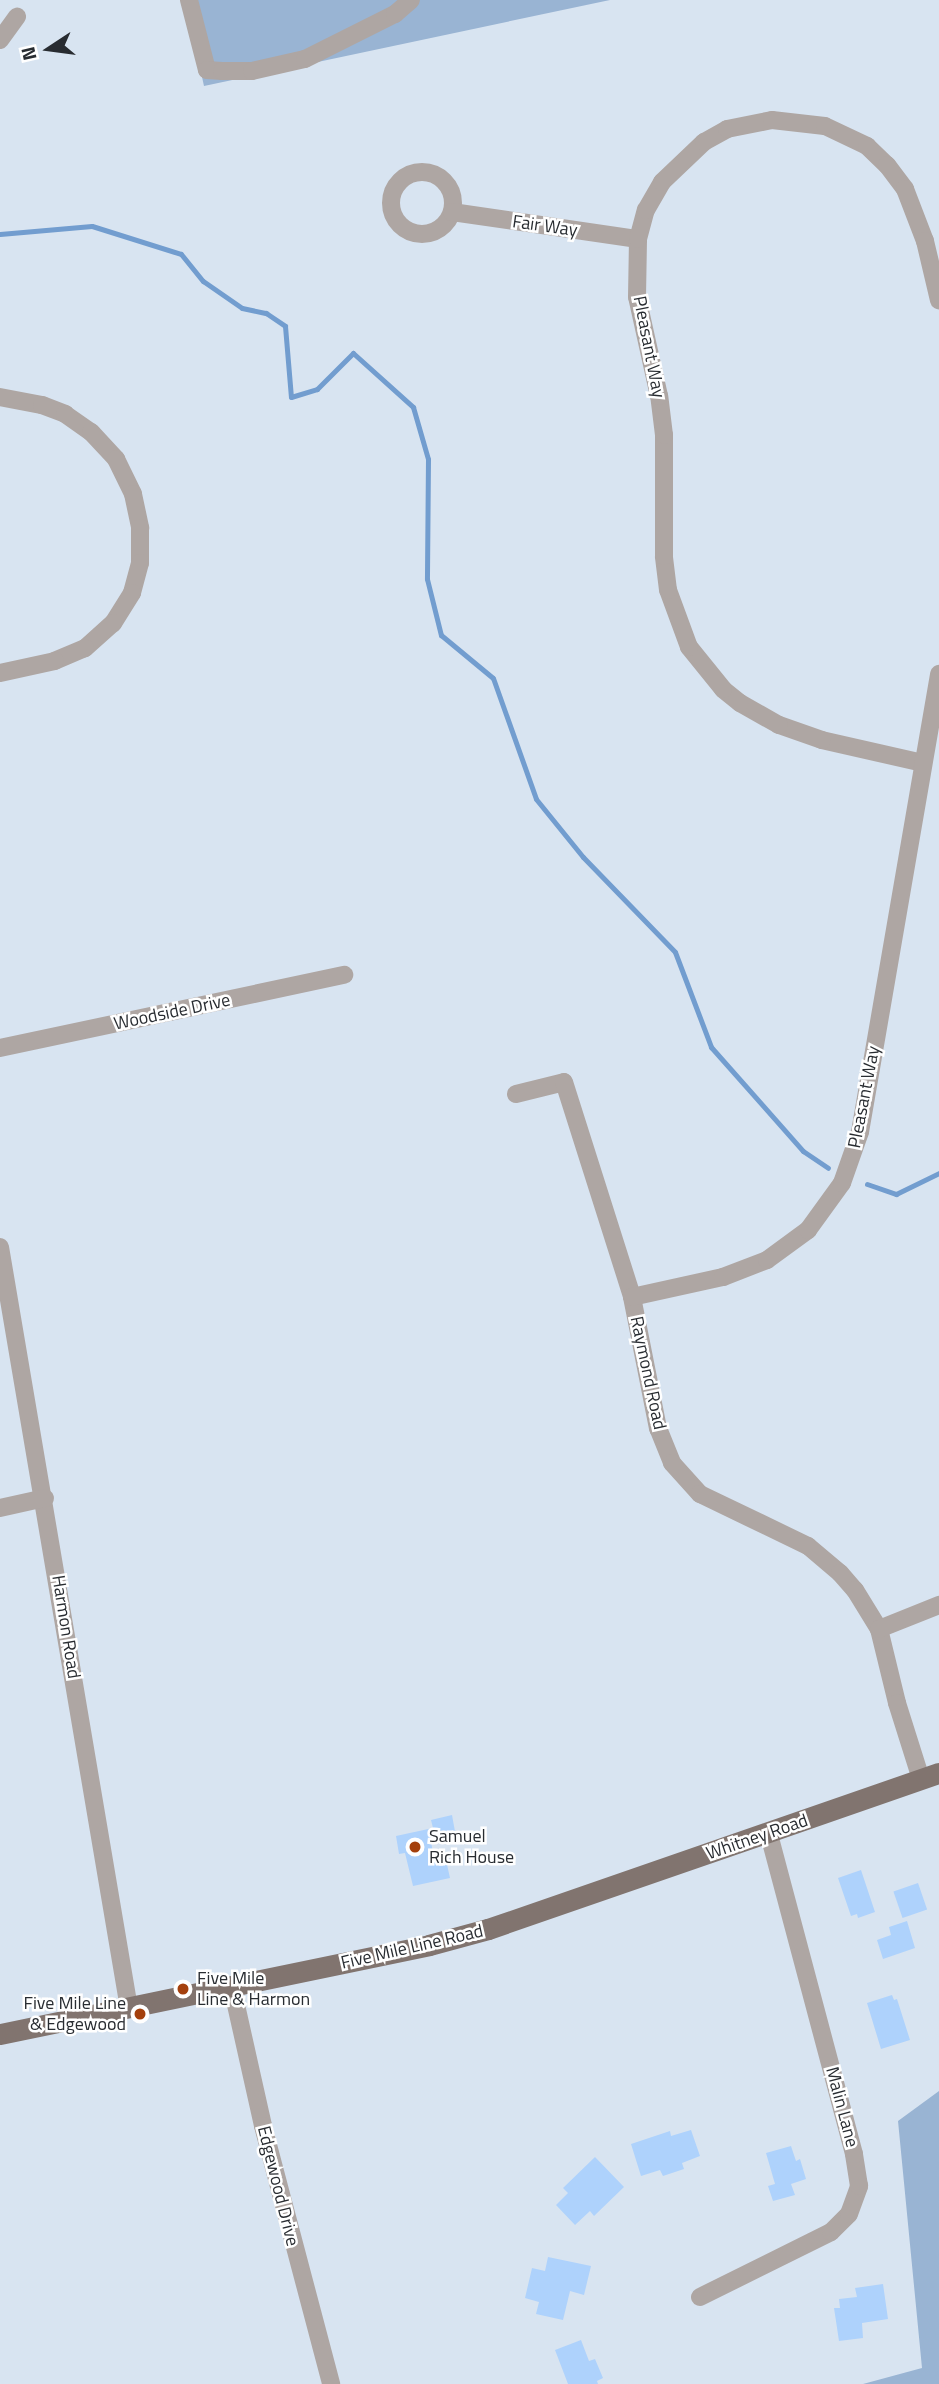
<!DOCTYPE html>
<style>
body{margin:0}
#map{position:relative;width:939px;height:2384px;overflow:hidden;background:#d8e4f1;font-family:"Titillium Web",sans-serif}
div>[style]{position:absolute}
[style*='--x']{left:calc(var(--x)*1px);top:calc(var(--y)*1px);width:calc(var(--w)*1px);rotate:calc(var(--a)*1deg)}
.green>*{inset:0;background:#99b4d3}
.stream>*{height:5px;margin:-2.5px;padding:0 2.5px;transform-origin:2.5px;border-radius:2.5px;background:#729dcf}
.building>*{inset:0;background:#aed2fc;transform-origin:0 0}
.minor>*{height:18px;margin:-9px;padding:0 9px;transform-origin:9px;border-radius:9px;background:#aea6a3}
.minor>.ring{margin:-9px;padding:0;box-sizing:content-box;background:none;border:18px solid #aea6a3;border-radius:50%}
.major>*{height:21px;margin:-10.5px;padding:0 10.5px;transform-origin:10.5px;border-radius:10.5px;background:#81746f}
.dots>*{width:19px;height:19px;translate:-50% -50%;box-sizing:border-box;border:4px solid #fff;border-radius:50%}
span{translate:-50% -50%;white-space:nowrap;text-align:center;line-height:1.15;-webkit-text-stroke:5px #fff;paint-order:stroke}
.street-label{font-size:18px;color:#282c31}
.poi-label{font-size:18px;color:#282c31}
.left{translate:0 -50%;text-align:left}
.right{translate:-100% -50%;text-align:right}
.north{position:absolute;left:14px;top:14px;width:70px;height:70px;-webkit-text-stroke:5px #fff;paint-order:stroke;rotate:257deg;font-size:19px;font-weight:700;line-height:28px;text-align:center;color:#282c31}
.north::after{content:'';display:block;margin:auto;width:24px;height:32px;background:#282c31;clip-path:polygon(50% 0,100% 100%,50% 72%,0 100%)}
</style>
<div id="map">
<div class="green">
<i style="clip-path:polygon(185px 0,610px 0,204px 86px)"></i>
<i style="clip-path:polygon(939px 2091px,939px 2384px,863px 2384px,922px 2368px,898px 2121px)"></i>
</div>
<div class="stream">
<i style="--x:0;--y:234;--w:92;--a:-5"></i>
<i style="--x:92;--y:226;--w:93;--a:17.5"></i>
<i style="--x:181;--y:254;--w:35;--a:51"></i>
<i style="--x:203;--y:281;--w:47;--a:34.7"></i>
<i style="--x:242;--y:308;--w:25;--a:12"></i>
<i style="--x:266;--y:313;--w:23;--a:34"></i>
<i style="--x:285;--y:326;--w:71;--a:85.2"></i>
<i style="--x:291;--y:397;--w:27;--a:-17"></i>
<i style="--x:317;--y:389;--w:51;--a:-45"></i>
<i style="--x:353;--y:353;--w:81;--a:42"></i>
<i style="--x:413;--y:407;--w:54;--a:73.9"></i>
<i style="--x:428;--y:459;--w:120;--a:90.5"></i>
<i style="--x:427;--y:579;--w:58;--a:76"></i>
<i style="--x:441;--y:635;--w:67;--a:39.6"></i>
<i style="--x:493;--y:678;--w:128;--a:70.4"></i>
<i style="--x:536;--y:799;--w:75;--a:51"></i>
<i style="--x:583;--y:857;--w:132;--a:45.9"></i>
<i style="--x:675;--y:952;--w:102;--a:69.2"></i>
<i style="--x:711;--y:1047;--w:139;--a:48.5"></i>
<i style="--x:803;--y:1151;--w:30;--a:34"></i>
<i style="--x:867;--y:1184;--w:31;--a:19"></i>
<i style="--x:896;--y:1194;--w:48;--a:-26"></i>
</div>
<div class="building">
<i style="clip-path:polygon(452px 1815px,456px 1837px,431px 1842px,435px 1863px,446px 1860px,450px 1878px,413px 1886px,405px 1853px,399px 1854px,396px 1836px,433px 1828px,431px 1820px)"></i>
<i style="clip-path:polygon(861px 1870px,875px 1912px,858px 1918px,857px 1914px,851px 1916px,838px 1878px)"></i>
<i style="left:918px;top:1883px;width:28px;height:26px;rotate:71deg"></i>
<i style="clip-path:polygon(907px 1921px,915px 1948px,883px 1959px,877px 1940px,891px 1935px,889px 1927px)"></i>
<i style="clip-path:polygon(892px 1995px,894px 2000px,897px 1999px,910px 2040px,881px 2049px,867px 2003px)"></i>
<i style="clip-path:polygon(691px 2130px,700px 2156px,682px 2163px,684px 2169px,663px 2176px,660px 2170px,641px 2176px,631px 2144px,670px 2131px,671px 2136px)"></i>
<i style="clip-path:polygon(791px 2146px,796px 2161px,800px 2159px,806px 2179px,791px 2184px,795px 2195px,773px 2201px,768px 2186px,775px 2184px,766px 2153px)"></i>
<i style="clip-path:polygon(595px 2157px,624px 2187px,594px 2216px,590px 2211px,575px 2225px,556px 2205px,568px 2193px,563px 2188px)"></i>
<i style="clip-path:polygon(548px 2257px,591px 2266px,584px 2295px,570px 2291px,563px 2320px,536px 2314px,539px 2302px,525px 2298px,532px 2268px,545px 2271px)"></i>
<i style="clip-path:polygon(883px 2284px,888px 2319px,862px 2323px,863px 2338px,839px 2341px,834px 2308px,840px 2308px,839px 2299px,857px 2297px,855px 2288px)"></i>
<i style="clip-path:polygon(581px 2340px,589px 2361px,595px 2359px,603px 2378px,597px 2381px,598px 2384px,568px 2384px,555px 2350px)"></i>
</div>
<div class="minor">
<i style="--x:189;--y:0;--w:72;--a:75.6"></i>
<i style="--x:207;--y:70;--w:15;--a:4"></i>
<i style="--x:222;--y:71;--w:30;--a:0"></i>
<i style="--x:252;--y:71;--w:54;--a:-12.8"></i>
<i style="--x:305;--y:59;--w:101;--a:-26.6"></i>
<i style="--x:395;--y:14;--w:21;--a:-41"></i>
<i style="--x:0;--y:40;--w:29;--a:-54"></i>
<i class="ring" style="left:391px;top:172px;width:44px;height:44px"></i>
<i style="--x:452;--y:212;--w:188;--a:8.3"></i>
<i style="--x:0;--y:397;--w:43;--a:10.8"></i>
<i style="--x:42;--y:405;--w:25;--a:21"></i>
<i style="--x:65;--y:414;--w:32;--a:35"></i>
<i style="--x:91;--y:432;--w:37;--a:47"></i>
<i style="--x:116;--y:459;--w:39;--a:64"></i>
<i style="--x:133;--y:494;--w:35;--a:78"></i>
<i style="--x:140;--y:528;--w:35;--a:90"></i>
<i style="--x:140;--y:563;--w:31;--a:105"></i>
<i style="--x:132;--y:593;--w:36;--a:122"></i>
<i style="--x:113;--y:623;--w:38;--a:138"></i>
<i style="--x:85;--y:648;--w:33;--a:157"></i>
<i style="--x:55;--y:661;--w:56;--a:167.7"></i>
<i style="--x:923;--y:763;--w:104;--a:-167.2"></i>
<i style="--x:822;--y:740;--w:46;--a:-160.8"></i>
<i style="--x:779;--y:725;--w:45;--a:-150.6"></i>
<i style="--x:740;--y:703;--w:22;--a:-141"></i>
<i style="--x:723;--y:689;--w:54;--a:-129"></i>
<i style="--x:689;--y:647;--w:61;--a:-110.2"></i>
<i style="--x:668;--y:590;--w:34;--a:-97"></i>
<i style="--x:664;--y:556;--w:121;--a:-90"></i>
<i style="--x:664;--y:435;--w:39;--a:-97"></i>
<i style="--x:659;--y:396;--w:101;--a:-102.5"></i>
<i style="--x:637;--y:297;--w:58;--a:-89"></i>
<i style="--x:638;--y:239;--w:30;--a:-75"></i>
<i style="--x:646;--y:210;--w:32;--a:-60"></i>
<i style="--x:662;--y:182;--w:58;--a:-43.6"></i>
<i style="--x:704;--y:142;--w:26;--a:-29"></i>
<i style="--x:727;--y:129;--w:46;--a:-11.3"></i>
<i style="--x:772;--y:120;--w:53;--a:6.5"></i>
<i style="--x:825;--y:126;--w:47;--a:25.5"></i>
<i style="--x:867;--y:146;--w:28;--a:44"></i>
<i style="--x:887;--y:165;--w:30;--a:53"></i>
<i style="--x:905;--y:189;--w:56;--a:69"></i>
<i style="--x:925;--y:241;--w:61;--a:76.7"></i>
<i style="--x:0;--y:1048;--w:352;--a:-12"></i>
<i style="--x:516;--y:1094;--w:49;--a:-14"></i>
<i style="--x:564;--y:1082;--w:225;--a:72.4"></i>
<i style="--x:632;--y:1297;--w:134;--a:78.8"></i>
<i style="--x:658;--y:1428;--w:38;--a:68"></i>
<i style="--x:672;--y:1463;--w:42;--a:47.9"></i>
<i style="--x:700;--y:1494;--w:120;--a:25.7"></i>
<i style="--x:808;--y:1546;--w:42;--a:40.2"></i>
<i style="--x:840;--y:1573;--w:23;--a:49"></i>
<i style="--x:855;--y:1590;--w:46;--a:58.4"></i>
<i style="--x:879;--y:1629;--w:76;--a:76.3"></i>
<i style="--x:897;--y:1703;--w:80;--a:72.5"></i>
<i style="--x:0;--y:1247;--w:772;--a:80.38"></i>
<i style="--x:632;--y:1297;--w:93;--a:-12.4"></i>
<i style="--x:723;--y:1277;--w:47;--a:-21.1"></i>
<i style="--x:767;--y:1260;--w:51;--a:-36.2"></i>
<i style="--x:808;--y:1230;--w:58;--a:-54.1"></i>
<i style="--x:842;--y:1183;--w:54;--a:-70.6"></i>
<i style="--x:860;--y:1132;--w:465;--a:-80.2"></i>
<i style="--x:0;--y:1508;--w:46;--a:-12.5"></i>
<i style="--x:879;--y:1629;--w:65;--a:-21.8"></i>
<i style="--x:232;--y:1987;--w:142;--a:77.4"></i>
<i style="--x:263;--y:2126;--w:267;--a:75.2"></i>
<i style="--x:700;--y:2297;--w:146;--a:-26.4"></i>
<i style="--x:831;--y:2232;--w:25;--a:-45"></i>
<i style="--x:849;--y:2214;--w:30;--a:-70"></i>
<i style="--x:859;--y:2186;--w:32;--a:-99"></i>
<i style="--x:854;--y:2154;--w:331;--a:-104.9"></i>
</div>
<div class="major">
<i style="--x:0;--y:2034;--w:438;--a:-11.7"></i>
<i style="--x:429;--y:1945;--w:61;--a:-15.2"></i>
<i style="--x:488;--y:1929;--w:477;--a:-19.1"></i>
</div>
<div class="dots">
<i style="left:415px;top:1847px;background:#a4400d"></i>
<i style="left:183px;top:1989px;background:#a4400d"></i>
<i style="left:140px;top:2014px;background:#a4400d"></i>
</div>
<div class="street-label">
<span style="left:545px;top:226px;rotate:8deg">Fair Way</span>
<span style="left:649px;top:347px;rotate:79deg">Pleasant Way</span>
<span style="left:172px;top:1012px;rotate:-12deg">Woodside Drive</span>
<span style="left:864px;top:1097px;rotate:-79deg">Pleasant Way</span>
<span style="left:648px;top:1373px;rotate:78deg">Raymond Road</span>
<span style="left:66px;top:1627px;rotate:81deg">Harmon Road</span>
<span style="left:757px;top:1837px;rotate:-19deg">Whitney Road</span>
<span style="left:412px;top:1947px;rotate:-13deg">Five Mile Line Road</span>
<span style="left:842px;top:2107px;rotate:75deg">Malin Lane</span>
<span style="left:278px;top:2186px;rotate:76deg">Edgewood Drive</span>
</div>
<div class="poi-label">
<span class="left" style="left:429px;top:1847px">Samuel<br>Rich House</span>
<span class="left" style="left:197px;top:1989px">Five Mile<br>Line &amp; Harmon</span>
<span class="right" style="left:126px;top:2014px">Five Mile Line<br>&amp; Edgewood</span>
</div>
<div class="north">N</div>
</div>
